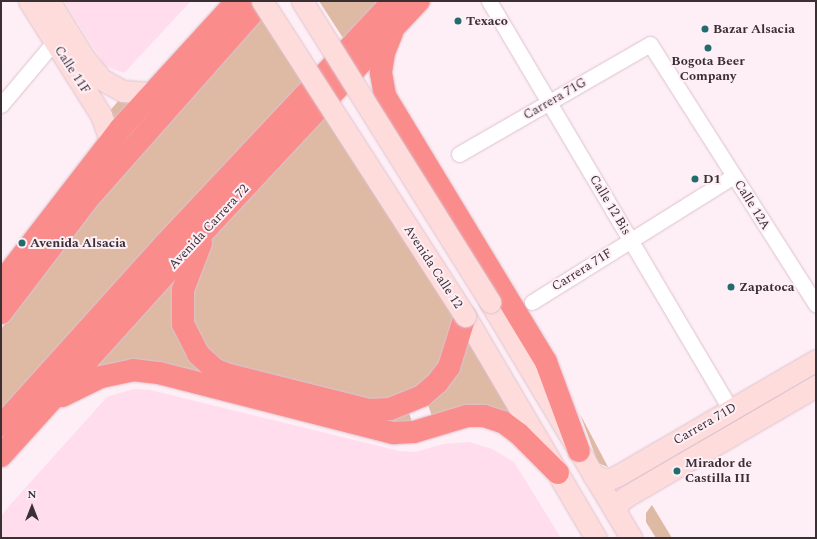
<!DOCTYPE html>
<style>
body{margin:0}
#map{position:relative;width:817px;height:539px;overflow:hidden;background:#feeef5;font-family:Spectral,serif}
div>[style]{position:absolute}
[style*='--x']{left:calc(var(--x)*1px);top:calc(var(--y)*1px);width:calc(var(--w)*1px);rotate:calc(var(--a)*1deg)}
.built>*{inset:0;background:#ffddec}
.green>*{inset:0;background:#deb9a4;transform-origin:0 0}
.roads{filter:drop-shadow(0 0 1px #dcc3ce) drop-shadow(0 0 1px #dcc3ce)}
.street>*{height:15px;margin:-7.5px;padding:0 7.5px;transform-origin:7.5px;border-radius:7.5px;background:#fff}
.secondary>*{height:21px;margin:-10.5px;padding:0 10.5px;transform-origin:10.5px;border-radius:10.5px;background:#fedcdc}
.highway>*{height:22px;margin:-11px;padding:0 11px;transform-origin:11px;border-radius:11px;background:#fb8c8c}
.bridges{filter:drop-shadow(0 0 1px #dcc3ce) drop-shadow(0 0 1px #dcc3ce)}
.secondary-bridge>*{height:21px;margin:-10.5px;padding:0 10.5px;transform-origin:10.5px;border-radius:10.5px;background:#fedcdc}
.dots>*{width:11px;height:11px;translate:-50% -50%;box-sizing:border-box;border:2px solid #feeef5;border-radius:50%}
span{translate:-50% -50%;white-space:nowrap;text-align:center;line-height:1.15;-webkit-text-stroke:4px #feeef5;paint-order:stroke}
.poi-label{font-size:13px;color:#3a3034;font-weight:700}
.left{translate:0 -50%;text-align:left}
.street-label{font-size:13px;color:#3a3034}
.frame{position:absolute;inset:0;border:2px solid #3a3034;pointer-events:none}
.north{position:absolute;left:12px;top:487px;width:40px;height:40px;-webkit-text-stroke:3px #feeef5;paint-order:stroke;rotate:0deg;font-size:11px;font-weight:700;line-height:16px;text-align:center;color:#3a3034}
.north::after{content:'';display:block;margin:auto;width:14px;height:18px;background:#3a3034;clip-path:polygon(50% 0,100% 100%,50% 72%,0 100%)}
</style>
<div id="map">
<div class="built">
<i style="clip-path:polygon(64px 1px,191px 1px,124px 73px,105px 66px)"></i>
<i style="clip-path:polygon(134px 389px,150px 390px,399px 451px,415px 452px,444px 444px,469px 442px,492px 449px,514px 462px,561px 538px,1px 538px,1px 516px,10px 505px,107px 397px)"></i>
</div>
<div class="green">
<i style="clip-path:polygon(319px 1px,380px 1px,343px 38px)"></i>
<i style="clip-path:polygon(261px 16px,305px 82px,1px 418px,1px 329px,112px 185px)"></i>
<i style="clip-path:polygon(120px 99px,135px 101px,111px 126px,107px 114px)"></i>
<i style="clip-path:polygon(325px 113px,459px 321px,452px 345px,419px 392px,369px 405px,208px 358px,186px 305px,208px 238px)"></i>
<i style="clip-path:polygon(190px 258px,194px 357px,408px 408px,413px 427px,166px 369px,85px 379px)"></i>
<i style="clip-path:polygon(465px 332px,522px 430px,434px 422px,426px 399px)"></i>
<i style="left:778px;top:391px;width:7px;height:176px;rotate:56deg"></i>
<i style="clip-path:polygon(580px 414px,608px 467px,598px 463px)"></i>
<i style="clip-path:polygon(652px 505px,672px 538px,656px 538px,646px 522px,646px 513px)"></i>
</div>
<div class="roads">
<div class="street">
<i style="--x:489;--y:1;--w:475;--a:59.4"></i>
<i style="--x:1;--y:105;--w:82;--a:-49.9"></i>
<i style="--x:459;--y:154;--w:220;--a:-29.9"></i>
<i style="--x:650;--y:44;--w:309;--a:57.5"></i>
<i style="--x:532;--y:302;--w:238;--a:-32"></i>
</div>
<div class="secondary">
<i style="--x:29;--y:1;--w:135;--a:57.7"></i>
<i style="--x:101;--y:115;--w:27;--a:70"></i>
<i style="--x:49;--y:1;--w:68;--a:58.2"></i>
<i style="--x:85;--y:59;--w:26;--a:51"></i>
<i style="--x:101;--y:79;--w:25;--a:29"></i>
<i style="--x:123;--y:91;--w:28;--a:4"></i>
<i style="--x:490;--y:302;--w:275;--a:59.1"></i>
<i style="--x:465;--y:316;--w:258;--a:59.5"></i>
<i style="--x:593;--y:475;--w:15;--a:20"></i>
<i style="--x:607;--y:480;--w:11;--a:-22"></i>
<i style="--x:617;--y:476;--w:230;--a:-30.2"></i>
<i style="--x:616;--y:513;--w:10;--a:-79"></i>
<i style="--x:618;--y:503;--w:11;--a:-38"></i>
<i style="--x:627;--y:496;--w:219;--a:-30.2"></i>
</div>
<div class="highway">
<i style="--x:392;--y:33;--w:22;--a:112"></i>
<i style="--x:384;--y:53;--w:20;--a:99"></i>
<i style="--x:381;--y:73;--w:23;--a:80"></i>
<i style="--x:385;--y:96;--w:311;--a:58.8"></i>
<i style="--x:546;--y:362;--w:95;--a:69.7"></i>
<i style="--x:201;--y:243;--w:50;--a:111"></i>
<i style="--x:183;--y:290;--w:34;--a:90"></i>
<i style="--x:183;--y:324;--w:34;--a:63"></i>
<i style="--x:198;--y:354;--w:24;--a:42"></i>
<i style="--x:216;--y:370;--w:14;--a:21"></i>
<i style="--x:229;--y:375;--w:144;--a:14"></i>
<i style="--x:369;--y:410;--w:21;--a:-3"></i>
<i style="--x:390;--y:409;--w:35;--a:-22"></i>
<i style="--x:422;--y:396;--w:20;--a:-41"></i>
<i style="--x:437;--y:383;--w:20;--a:-53"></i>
<i style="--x:449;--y:367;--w:53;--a:-72.6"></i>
<i style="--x:1;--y:283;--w:195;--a:-52.3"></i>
<i style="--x:120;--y:129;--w:173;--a:-47.6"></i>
<i style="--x:1;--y:313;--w:142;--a:-52.7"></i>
<i style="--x:87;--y:200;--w:266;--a:-48.5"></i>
<i style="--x:62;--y:396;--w:43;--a:-26"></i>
<i style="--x:101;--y:377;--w:33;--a:-12"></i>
<i style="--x:133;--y:370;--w:26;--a:7"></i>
<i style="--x:159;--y:373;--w:242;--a:14.4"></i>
<i style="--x:393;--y:433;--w:21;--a:-3"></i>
<i style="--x:414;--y:432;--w:55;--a:-16.8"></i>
<i style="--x:467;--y:416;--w:17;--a:0"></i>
<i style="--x:484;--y:416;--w:20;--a:18"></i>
<i style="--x:503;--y:422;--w:20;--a:37"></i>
<i style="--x:519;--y:434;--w:55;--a:45"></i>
<i style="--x:1;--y:426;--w:245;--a:-48"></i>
<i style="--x:165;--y:244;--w:333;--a:-46.8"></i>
<i style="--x:1;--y:456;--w:309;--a:-47.9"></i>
<i style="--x:208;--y:227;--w:309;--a:-47"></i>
</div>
</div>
<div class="bridges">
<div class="secondary-bridge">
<i style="--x:262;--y:1;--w:375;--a:57.2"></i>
<i style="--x:302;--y:1;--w:355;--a:58"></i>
</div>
</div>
<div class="dots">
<i style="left:458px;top:21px;background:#216d6c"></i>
<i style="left:705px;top:29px;background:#216d6c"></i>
<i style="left:708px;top:48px;background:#216d6c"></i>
<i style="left:695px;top:179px;background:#216d6c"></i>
<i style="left:22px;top:243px;background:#216d6c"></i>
<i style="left:731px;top:287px;background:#216d6c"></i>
<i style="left:677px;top:471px;background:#216d6c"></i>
</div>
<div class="poi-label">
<span class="left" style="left:466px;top:21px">Texaco</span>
<span class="left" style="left:713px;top:29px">Bazar Alsacia</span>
<span style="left:708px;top:69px">Bogota Beer<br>Company</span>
<span class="left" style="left:703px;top:179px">D1</span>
<span class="left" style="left:30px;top:243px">Avenida Alsacia</span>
<span class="left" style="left:739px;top:287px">Zapatoca</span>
<span class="left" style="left:685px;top:471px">Mirador de<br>Castilla III</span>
</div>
<div class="street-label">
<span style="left:72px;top:70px;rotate:57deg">Calle 11F</span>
<span style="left:555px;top:99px;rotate:-30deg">Carrera 71G</span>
<span style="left:610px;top:205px;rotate:59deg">Calle 12 Bis</span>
<span style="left:752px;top:205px;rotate:58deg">Calle 12A</span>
<span style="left:209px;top:227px;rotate:-47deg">Avenida Carrera 72</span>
<span style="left:433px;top:267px;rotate:57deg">Avenida Calle 12</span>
<span style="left:582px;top:270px;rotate:-32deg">Carrera 71F</span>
<span style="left:705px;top:424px;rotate:-30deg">Carrera 71D</span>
</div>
<div class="frame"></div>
<div class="north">N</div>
</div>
